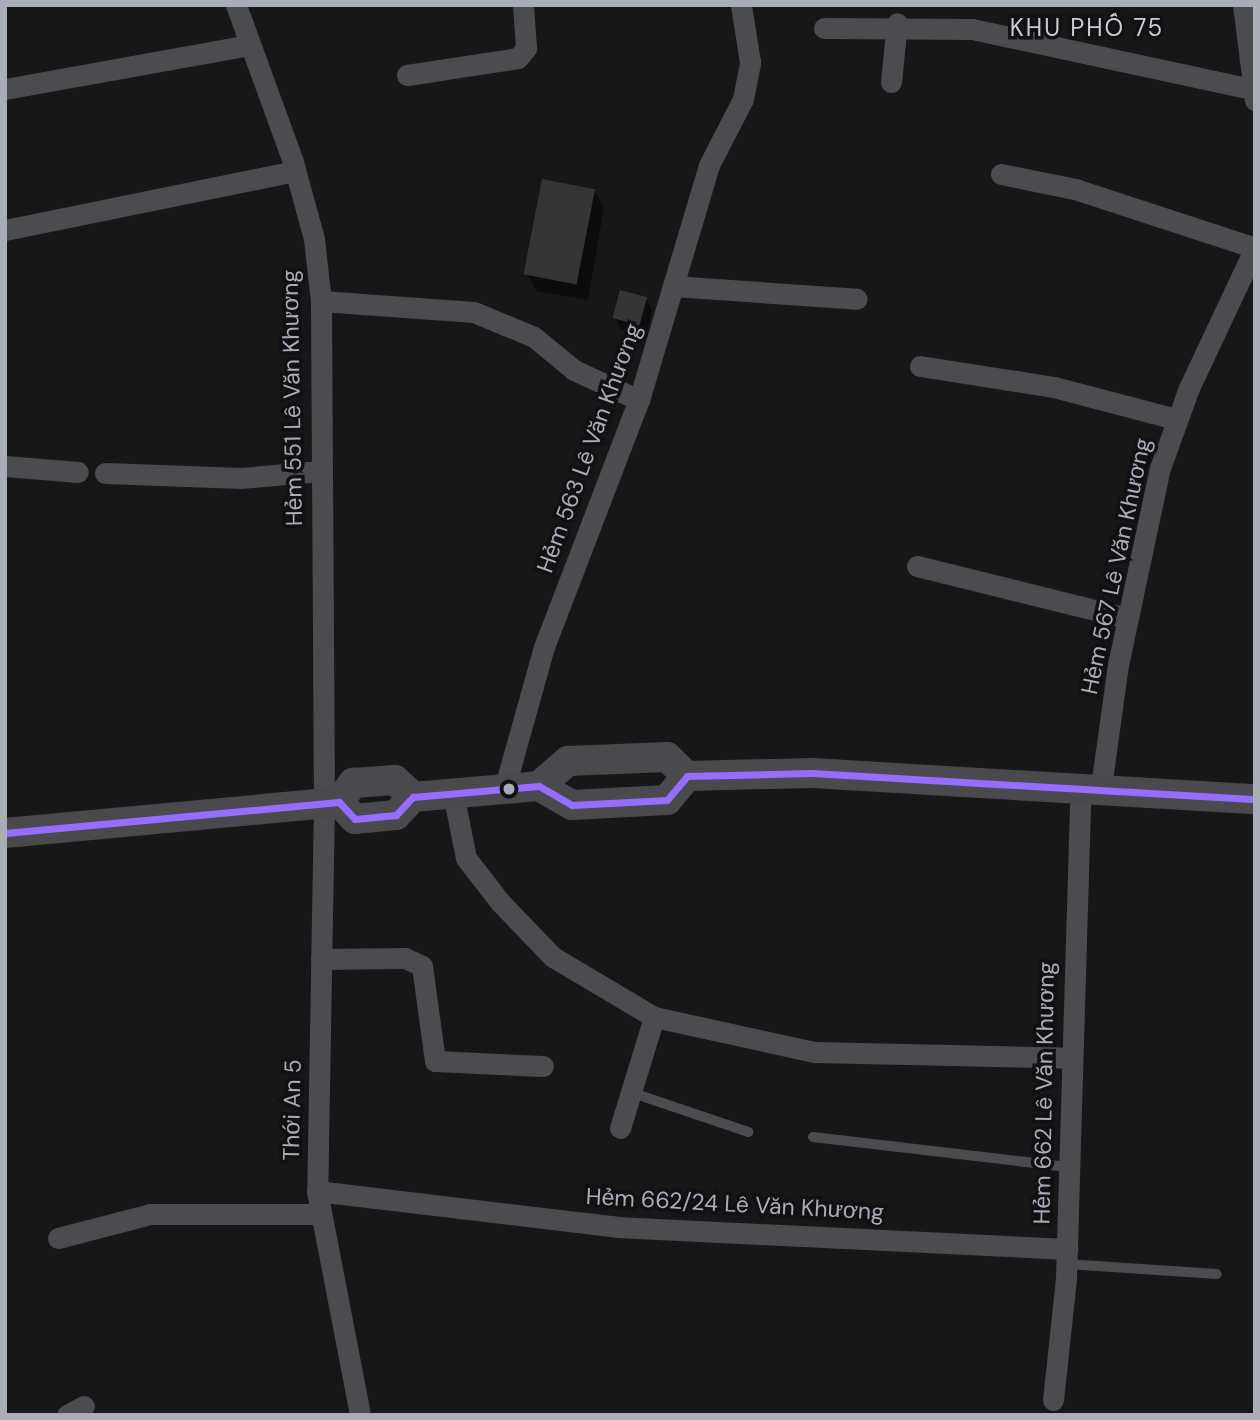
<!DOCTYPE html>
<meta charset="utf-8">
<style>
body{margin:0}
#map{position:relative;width:1260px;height:1420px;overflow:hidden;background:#171717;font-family:"DM Sans",sans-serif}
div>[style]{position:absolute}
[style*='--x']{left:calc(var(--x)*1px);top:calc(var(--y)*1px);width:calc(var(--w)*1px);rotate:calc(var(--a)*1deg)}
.shadow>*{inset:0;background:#0007}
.building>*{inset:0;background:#353536;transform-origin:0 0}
.service>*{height:10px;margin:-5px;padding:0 5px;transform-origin:5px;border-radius:5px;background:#4b4c50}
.minor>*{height:21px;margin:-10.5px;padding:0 10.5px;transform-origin:10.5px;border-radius:10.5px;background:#4b4c50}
.secondary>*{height:30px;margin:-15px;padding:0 15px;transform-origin:15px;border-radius:15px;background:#4a4a4e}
.bus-1>*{height:7px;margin:-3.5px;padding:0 3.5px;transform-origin:3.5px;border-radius:3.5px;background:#966eff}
.dots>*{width:19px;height:19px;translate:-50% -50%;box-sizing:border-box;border:4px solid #111113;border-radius:50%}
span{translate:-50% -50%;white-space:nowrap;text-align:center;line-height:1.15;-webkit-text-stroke:7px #111113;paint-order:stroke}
.street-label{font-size:23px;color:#a8adb8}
.neighbourhood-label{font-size:24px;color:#c9ccd4;letter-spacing:2px}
.frame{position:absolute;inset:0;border:7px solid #a8adb8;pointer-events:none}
</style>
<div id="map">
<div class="shadow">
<i style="clip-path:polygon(594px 190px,604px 208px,588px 300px,537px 291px,527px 274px)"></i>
<i style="clip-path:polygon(646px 298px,652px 310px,646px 336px,621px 329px,615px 318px)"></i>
</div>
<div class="building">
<i style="left:542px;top:179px;width:54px;height:97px;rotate:11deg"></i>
<i style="left:620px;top:290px;width:28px;height:29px;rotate:15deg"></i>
</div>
<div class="service">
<i style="--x:630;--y:1092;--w:125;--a:18.7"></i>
<i style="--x:813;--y:1137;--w:259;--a:6.7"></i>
<i style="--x:1067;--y:1264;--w:150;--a:3.8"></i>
</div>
<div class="minor">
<i style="--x:236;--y:5;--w:167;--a:70"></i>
<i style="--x:293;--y:162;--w:80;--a:74.7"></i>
<i style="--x:314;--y:239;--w:62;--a:83.6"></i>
<i style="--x:321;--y:301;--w:502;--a:89.66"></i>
<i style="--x:324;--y:803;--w:388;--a:91"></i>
<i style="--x:317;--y:1191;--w:228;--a:79.1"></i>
<i style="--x:1243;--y:5;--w:96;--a:82.8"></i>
<i style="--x:824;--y:28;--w:148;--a:0.4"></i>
<i style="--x:972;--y:29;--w:287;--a:12.1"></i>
<i style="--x:407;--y:75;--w:112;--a:-8.7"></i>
<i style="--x:518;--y:58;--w:13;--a:-51"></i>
<i style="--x:526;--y:48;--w:43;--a:-94"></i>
<i style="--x:891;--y:82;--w:59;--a:-84.2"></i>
<i style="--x:5;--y:89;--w:249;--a:-10.2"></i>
<i style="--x:1001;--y:174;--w:76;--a:11.5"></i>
<i style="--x:1075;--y:189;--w:189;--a:18.1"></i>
<i style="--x:5;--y:230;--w:296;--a:-11.5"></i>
<i style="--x:673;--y:286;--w:184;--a:4"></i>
<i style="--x:321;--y:301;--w:153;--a:4.1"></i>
<i style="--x:474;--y:312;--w:65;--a:22.6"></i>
<i style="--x:534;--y:337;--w:52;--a:39.5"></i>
<i style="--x:574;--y:370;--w:72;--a:24.8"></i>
<i style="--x:920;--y:366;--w:136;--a:8.9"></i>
<i style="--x:1054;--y:387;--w:126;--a:14.7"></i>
<i style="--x:5;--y:466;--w:73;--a:4.7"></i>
<i style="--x:105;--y:473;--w:136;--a:2.1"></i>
<i style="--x:241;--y:478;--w:78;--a:-5.1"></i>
<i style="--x:917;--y:566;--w:216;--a:13.9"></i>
<i style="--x:1101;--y:787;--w:123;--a:-82.1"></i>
<i style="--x:1118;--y:665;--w:201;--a:-78"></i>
<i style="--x:1160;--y:468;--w:85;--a:-70.1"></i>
<i style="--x:1189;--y:388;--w:155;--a:-64.8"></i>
<i style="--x:504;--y:790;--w:148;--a:-74.4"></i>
<i style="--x:544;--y:647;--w:265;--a:-69"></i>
<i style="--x:639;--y:400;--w:245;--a:-73.4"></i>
<i style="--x:709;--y:165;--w:74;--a:-62.7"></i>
<i style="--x:743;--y:99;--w:38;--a:-79"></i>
<i style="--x:750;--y:62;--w:58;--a:-99"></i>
<i style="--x:453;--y:793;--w:66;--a:78.7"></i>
<i style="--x:466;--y:858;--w:56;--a:52.3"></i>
<i style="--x:500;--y:902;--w:76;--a:46.1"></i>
<i style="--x:553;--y:957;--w:117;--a:30.7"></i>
<i style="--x:654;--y:1017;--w:116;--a:107"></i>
<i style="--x:321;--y:959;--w:84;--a:-0.7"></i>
<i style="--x:405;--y:958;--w:19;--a:25"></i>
<i style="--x:422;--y:966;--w:96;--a:82.2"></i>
<i style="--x:435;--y:1061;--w:108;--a:2.7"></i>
<i style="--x:654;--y:1017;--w:165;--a:12.3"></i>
<i style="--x:815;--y:1052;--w:256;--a:1.3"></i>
<i style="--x:317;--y:1191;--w:302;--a:6.8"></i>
<i style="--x:617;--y:1227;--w:451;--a:2.8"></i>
<i style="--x:58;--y:1238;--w:95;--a:-14.6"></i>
<i style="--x:150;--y:1214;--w:171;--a:0"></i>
<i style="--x:1053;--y:1400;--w:123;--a:-83.9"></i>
<i style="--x:1066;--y:1278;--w:491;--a:-88.3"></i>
<i style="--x:67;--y:1415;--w:19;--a:-28"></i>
</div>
<div class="secondary">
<i style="--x:539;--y:786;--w:38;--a:-41"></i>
<i style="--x:568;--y:761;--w:99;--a:-2.3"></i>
<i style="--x:667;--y:757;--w:28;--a:44"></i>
<i style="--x:339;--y:802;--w:23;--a:47"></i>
<i style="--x:355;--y:819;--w:41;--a:-5.6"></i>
<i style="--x:396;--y:815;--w:25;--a:-47"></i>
<i style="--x:413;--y:797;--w:126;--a:-5"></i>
<i style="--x:539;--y:786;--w:38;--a:30"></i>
<i style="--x:572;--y:805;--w:95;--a:-3"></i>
<i style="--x:667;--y:800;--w:31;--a:-50"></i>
<i style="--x:687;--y:776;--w:125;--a:-1.4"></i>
<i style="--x:812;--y:773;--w:444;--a:3.4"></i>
<i style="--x:339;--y:802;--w:24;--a:-54"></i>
<i style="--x:353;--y:783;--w:42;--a:-4.1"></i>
<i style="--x:395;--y:780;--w:25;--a:43"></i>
<i style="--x:5;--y:833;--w:335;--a:-5.3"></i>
</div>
<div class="bus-1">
<i style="--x:339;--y:802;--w:23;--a:47"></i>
<i style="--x:355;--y:819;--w:41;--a:-5.6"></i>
<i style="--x:396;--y:815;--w:25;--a:-47"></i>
<i style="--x:413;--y:797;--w:126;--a:-5"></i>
<i style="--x:539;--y:786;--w:38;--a:30"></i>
<i style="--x:572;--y:805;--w:95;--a:-3"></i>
<i style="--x:667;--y:800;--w:31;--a:-50"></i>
<i style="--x:687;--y:776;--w:125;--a:-1.4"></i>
<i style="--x:812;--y:773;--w:444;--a:3.4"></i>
<i style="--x:5;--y:833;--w:335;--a:-5.3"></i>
</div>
<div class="dots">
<i style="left:509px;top:789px;background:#a8adb8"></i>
</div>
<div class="street-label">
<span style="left:292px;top:398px;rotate:-91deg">Hẻm 551 Lê Văn Khương</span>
<span style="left:589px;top:448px;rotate:-70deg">Hẻm 563 Lê Văn Khương</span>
<span style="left:1116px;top:566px;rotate:-78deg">Hẻm 567 Lê Văn Khương</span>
<span style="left:1044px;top:1093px;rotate:-89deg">Hẻm 662 Lê Văn Khương</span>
<span style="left:292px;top:1110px;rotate:-89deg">Thới An 5</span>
<span style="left:735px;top:1204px;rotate:3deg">Hẻm 662/24 Lê Văn Khương</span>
</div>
<div class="neighbourhood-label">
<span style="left:1087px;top:28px">KHU PHỐ 75</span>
</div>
<div class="frame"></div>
</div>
